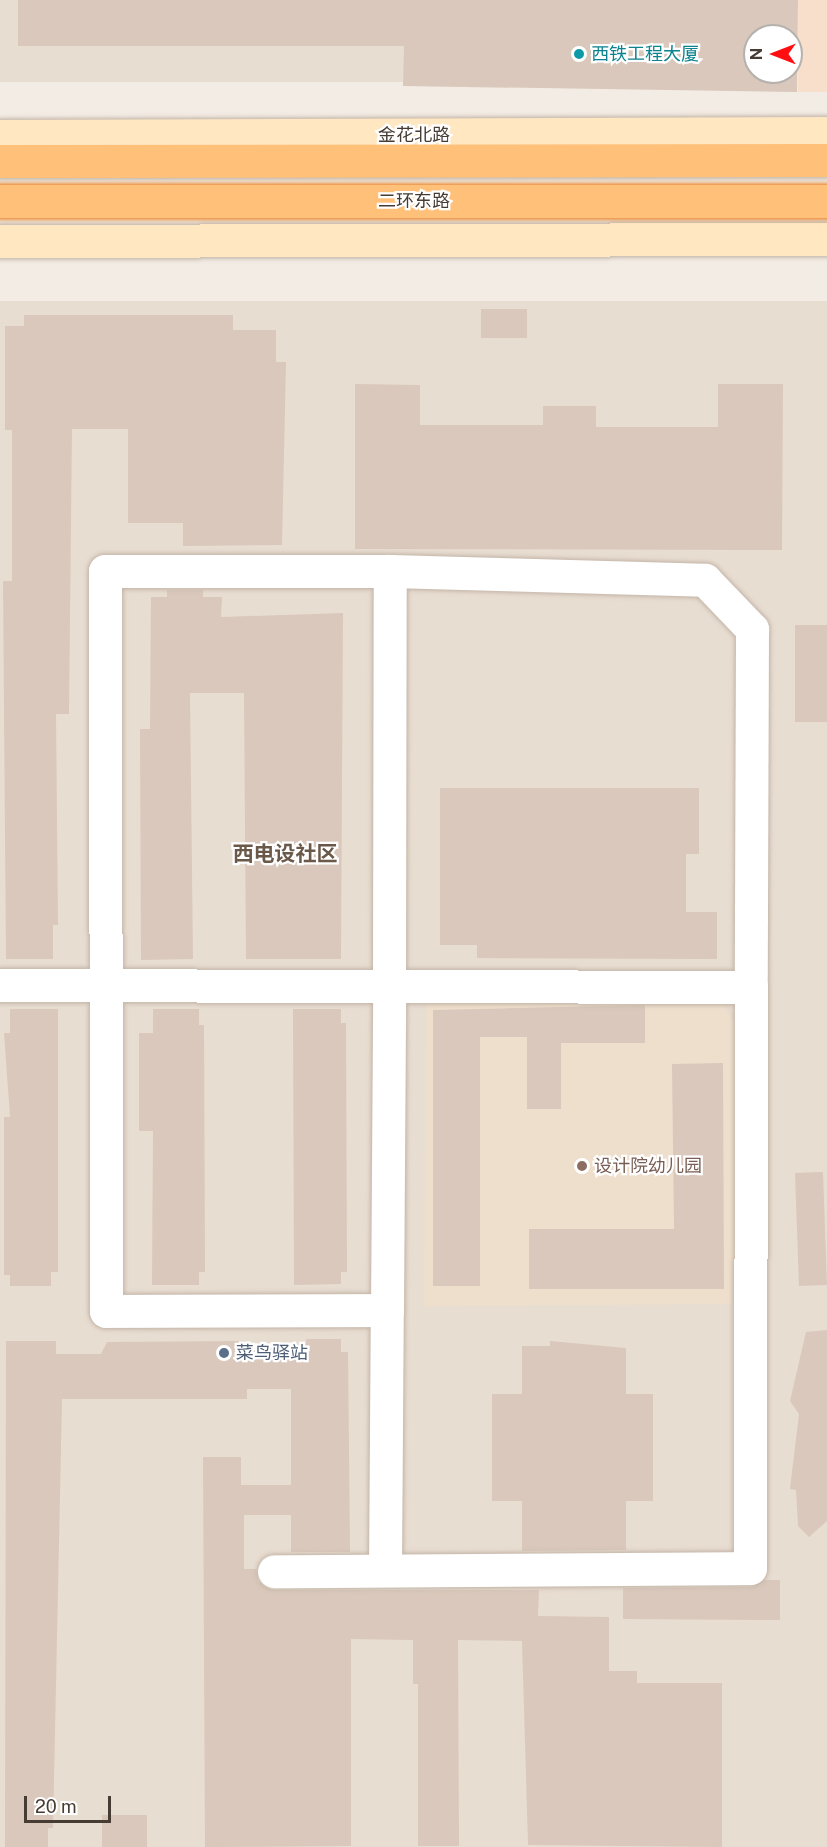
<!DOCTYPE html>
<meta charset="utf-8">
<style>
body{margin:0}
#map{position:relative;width:827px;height:1847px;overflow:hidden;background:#f3ece4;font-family:"Public Sans","Noto Sans SC",sans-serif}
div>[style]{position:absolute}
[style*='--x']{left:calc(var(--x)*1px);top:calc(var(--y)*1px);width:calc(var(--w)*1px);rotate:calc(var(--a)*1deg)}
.residential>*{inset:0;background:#e8ddd1;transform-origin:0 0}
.commercial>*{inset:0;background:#f8dfcc;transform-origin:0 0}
.education>*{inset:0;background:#eedfcc}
.building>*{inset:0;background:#d9c8bb;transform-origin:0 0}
.roads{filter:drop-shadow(0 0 2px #c3b5a8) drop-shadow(0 0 2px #c3b5a8)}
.minor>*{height:33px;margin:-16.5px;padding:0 16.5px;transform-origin:16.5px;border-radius:16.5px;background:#fff}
.secondary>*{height:33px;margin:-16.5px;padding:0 16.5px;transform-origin:16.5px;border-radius:16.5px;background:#ffe7c2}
.trunk>*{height:33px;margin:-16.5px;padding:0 16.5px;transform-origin:16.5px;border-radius:16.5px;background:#ffc07a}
.bridges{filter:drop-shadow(0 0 2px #eb8326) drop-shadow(0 0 2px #eb8326)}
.trunk-bridge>*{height:33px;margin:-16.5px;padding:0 16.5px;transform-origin:16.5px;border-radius:16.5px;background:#ffc07a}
.dots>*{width:16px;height:16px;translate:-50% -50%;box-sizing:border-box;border:3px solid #fff;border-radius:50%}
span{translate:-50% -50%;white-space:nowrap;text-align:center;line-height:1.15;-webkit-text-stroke:4.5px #fff;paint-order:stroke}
.culture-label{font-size:18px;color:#0d838f}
.left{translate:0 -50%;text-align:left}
.street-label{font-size:18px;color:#463c33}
.education-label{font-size:18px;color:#785e54}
.service-label{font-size:18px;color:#4e5e75}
.quarter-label{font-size:21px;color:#6a5849;font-weight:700}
.north{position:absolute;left:743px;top:24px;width:60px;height:60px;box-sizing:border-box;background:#fff;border:2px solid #b5b1ad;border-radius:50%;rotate:270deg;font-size:16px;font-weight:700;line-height:24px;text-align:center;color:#463c33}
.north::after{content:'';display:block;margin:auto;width:21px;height:27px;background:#ff0f11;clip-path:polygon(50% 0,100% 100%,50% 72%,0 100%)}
.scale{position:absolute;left:24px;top:1796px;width:87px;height:27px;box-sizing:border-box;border:3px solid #463c33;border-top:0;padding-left:8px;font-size:18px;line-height:21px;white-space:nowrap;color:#463c33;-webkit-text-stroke:4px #fff;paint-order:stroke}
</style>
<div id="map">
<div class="residential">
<i style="left:0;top:0;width:404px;height:82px"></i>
<i style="left:827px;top:301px;width:1546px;height:827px;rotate:90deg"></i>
</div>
<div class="commercial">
<i style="left:798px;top:0;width:29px;height:92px"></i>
</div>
<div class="education">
<i style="clip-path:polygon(426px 994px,718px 994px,737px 1029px,742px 1304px,424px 1306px)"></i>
</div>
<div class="building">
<i style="clip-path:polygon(evenodd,18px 0,798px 0,797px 92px,403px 86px,404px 46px,18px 46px,18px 0,755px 36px,791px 36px,791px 72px,755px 72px,755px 36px)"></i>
<i style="left:481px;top:309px;width:46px;height:29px"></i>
<i style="clip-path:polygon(24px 315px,233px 315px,233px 330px,276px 330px,276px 362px,286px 362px,282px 545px,183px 546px,183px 523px,128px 523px,128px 429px,72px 429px,69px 714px,56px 714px,58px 925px,53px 925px,53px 959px,6px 959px,3px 581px,12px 581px,12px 430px,5px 430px,5px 326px,24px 326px)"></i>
<i style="clip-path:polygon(355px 384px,420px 385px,420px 425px,543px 425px,543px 406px,596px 406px,596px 427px,718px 427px,718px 384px,783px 384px,782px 550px,355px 549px)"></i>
<i style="clip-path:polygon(167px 590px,203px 590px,203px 597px,222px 597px,221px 617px,343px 613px,341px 959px,246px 959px,244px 693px,190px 693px,193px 959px,141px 960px,140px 729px,150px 729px,151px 597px,167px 597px)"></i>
<i style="left:795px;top:625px;width:32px;height:97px"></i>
<i style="clip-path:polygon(440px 788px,699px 788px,699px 854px,686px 854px,686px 912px,717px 912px,717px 959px,477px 958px,477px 945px,440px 945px)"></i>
<i style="clip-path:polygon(645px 1005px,645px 1043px,561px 1043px,561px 1109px,527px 1109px,527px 1037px,480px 1037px,480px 1286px,433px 1286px,433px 1010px)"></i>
<i style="clip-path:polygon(10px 1009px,58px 1009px,58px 1272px,51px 1272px,51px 1286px,10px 1286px,10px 1275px,4px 1275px,4px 1117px,10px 1117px,4px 1033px,10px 1033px)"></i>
<i style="clip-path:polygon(153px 1009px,199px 1009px,199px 1025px,204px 1025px,205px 1272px,199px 1272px,199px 1285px,152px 1285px,153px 1131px,139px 1131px,139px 1033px,153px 1033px)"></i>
<i style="clip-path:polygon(293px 1009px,341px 1009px,341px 1023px,346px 1023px,347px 1272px,341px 1272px,341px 1284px,294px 1285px)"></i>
<i style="clip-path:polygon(723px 1063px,724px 1289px,529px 1289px,529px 1229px,674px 1229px,672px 1064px)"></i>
<i style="left:823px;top:1172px;width:113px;height:28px;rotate:88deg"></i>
<i style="clip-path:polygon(827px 1330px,827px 1521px,809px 1537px,798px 1526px,796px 1490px,790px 1489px,799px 1414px,790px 1401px,806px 1332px)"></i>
<i style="clip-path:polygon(306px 1339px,341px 1339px,341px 1352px,348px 1352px,350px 1552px,291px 1552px,291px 1515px,244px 1515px,244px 1569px,256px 1569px,258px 1581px,274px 1590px,539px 1590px,538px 1616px,609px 1617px,609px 1671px,637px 1671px,637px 1683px,722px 1683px,722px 1847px,528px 1845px,522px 1641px,458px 1640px,459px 1846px,418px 1846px,418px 1684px,413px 1684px,413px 1640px,351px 1639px,351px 1846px,205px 1847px,203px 1457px,241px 1457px,241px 1485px,291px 1485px,291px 1389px,247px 1389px,247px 1399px,62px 1399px,53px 1828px,48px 1828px,48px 1847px,5px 1847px,6px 1341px,56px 1341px,56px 1354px,101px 1354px,107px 1342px,245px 1341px,245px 1347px,258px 1349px,306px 1349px)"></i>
<i style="clip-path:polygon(550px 1341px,626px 1348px,626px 1394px,653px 1394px,653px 1501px,626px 1501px,626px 1550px,522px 1551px,522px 1501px,492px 1501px,492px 1394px,522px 1394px,522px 1346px,550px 1346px)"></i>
<i style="clip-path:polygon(763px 1580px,780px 1580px,780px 1620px,623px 1619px,623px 1588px,750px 1587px)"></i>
<i style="left:102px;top:1815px;width:45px;height:32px"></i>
</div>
<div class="roads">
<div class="minor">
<i style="--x:390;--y:571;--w:315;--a:1.6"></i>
<i style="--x:705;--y:580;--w:68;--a:46.2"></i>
<i style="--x:752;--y:629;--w:358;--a:90.2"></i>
<i style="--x:0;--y:985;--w:751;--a:0.15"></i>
<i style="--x:751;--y:987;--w:581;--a:90.1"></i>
<i style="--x:750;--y:1568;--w:476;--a:179.6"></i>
<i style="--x:385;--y:1570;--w:260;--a:-89.6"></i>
<i style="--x:387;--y:1310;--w:324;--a:-89.6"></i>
<i style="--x:389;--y:986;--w:415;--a:-89.9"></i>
<i style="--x:390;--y:571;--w:285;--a:180"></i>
<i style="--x:105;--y:571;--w:740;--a:89.92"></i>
<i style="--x:106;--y:1311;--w:281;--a:-0.2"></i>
</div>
<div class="secondary">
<i style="--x:0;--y:136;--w:827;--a:-0.21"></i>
<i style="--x:0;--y:241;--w:827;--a:-0.14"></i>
</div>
<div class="trunk">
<i style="--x:0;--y:161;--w:827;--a:-0.07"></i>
</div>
</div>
<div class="bridges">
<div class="trunk-bridge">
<i style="--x:0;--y:201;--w:827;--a:0"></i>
</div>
</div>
<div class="dots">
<i style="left:579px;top:54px;background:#0f9aa8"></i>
<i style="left:582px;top:1166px;background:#8d6e63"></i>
<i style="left:224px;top:1353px;background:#5c6f8a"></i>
</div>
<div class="culture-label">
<span class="left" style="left:591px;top:54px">西铁工程大厦</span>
</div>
<div class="street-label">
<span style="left:414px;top:135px">金花北路</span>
<span style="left:414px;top:201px">二环东路</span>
</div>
<div class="education-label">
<span class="left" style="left:594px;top:1166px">设计院幼儿园</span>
</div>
<div class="service-label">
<span class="left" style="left:236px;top:1353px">菜鸟驿站</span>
</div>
<div class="quarter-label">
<span style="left:285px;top:854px">西电设社区</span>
</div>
<div class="north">N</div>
<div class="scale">20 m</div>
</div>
